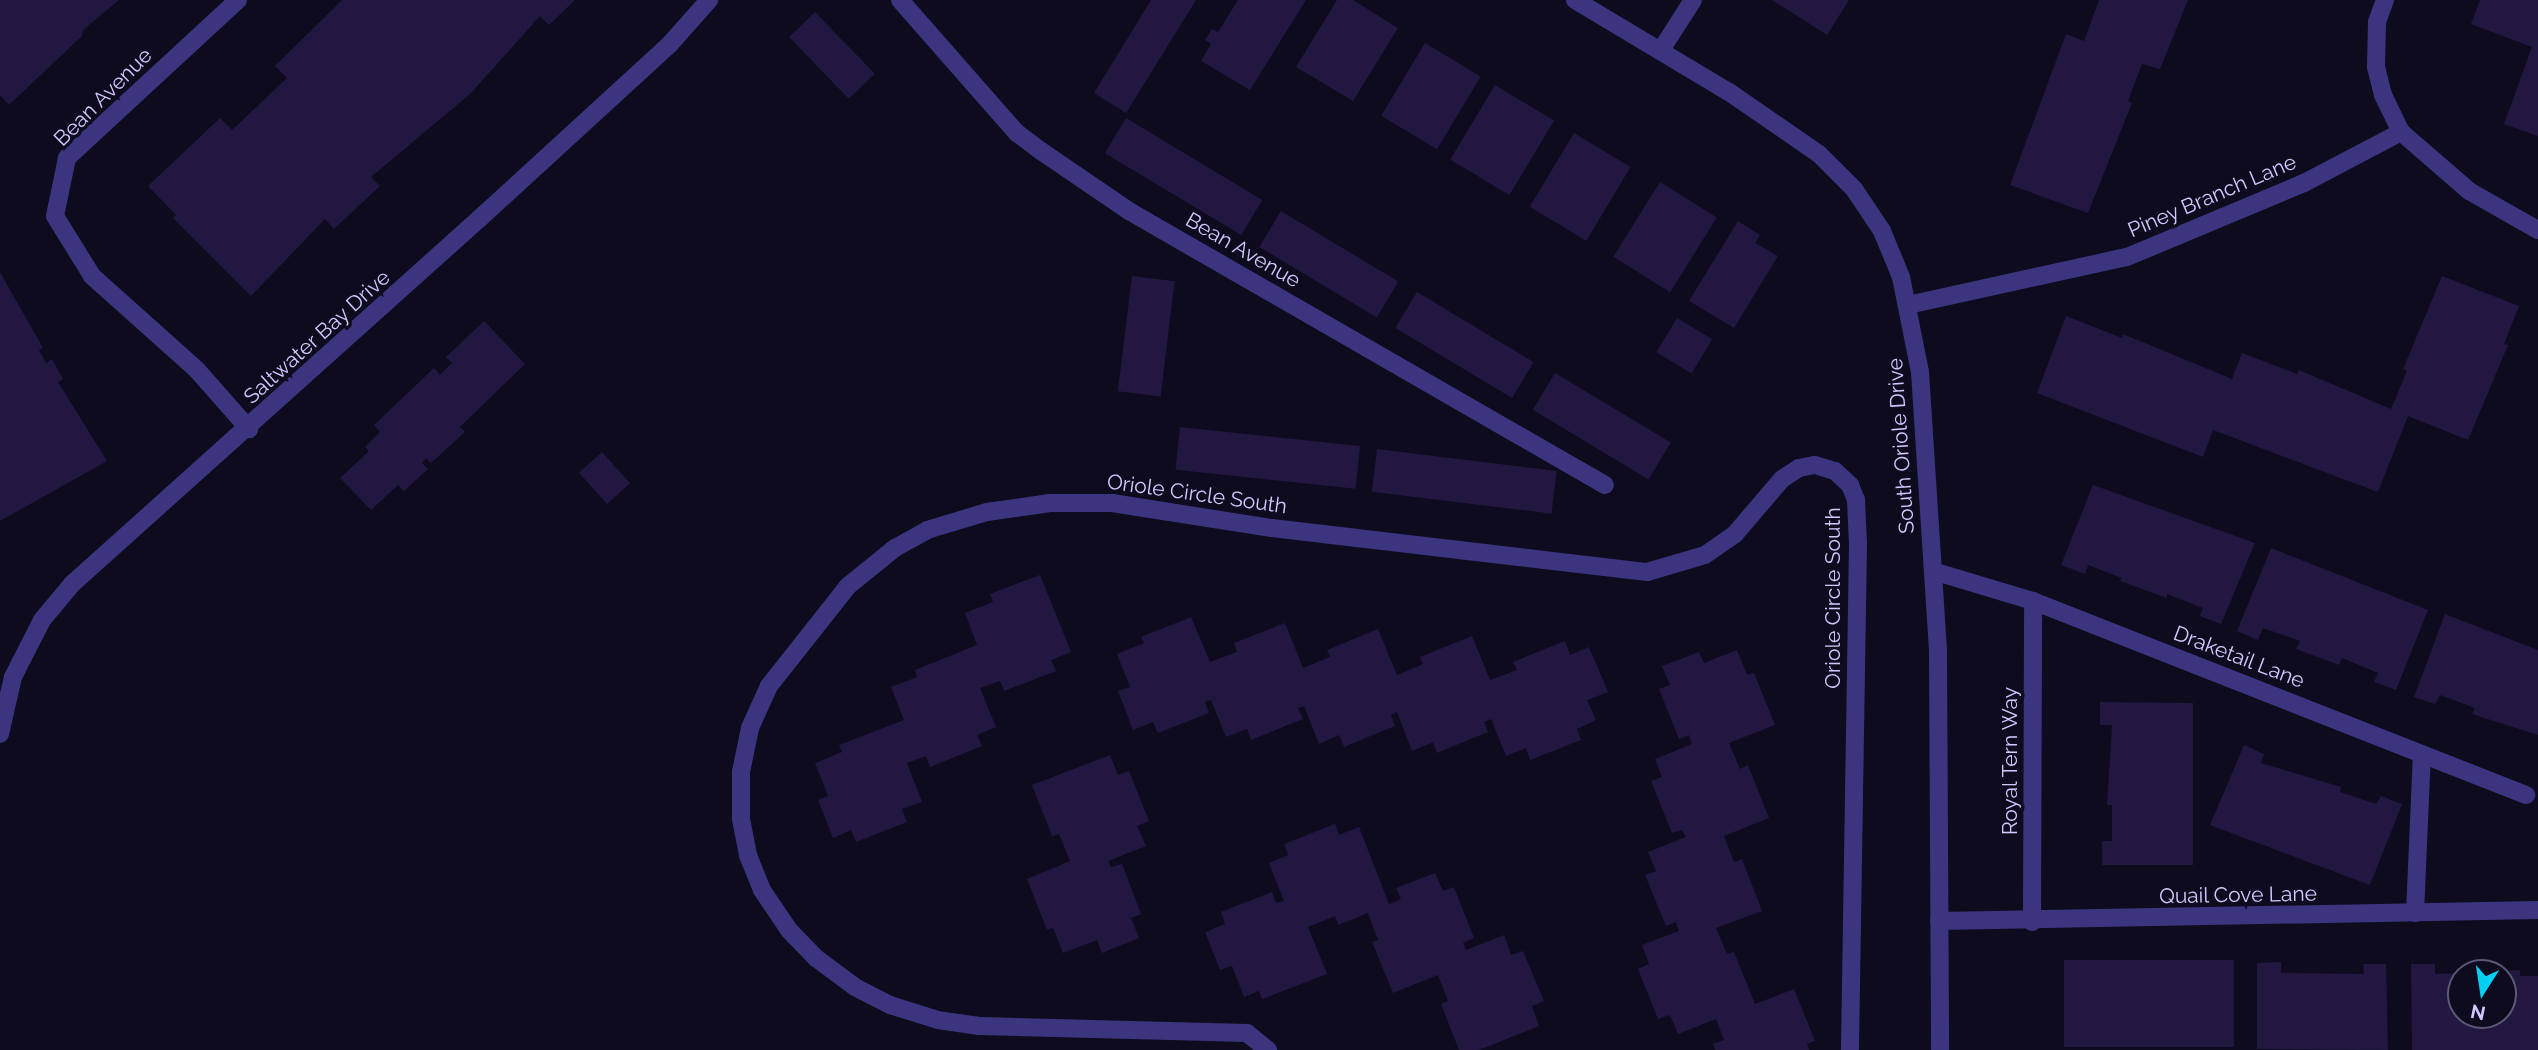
<!DOCTYPE html>
<style>
body{margin:0}
#map{position:relative;width:2538px;height:1050px;overflow:hidden;background:#0f0b1e;font-family:Raleway,sans-serif}
div>[style]{position:absolute}
[style*='--x']{left:calc(var(--x)*1px);top:calc(var(--y)*1px);width:calc(var(--w)*1px);rotate:calc(var(--a)*1deg)}
.building>*{inset:0;background:#211740;transform-origin:0 0}
.minor>*{height:18px;margin:-9px;padding:0 9px;transform-origin:9px;border-radius:9px;background:#3b357f}
span{translate:-50% -50%;white-space:nowrap;text-align:center;line-height:1.15;-webkit-text-stroke:7px #0f0b1e;paint-order:stroke}
.street-label{font-size:21px;color:#d1c8ff}
.north{position:absolute;left:2447px;top:959px;width:70px;height:70px;box-sizing:border-box;background:#0f0b1e;border:2px solid #5d5778;border-radius:50%;rotate:192deg;font-size:19px;font-weight:700;line-height:28px;text-align:center;color:#d1c8ff}
.north::after{content:'';display:block;margin:auto;width:24px;height:32px;background:#00d0f3;clip-path:polygon(50% 0,100% 100%,50% 72%,0 100%)}
</style>
<div id="map">
<div class="building">
<i style="clip-path:polygon(0 0,119px 0,83px 30px,82px 36px,9px 105px,0 95px)"></i>
<i style="clip-path:polygon(342px 0,575px 0,549px 25px,540px 16px,470px 94px,371px 177px,380px 186px,334px 229px,325px 219px,251px 296px,173px 218px,176px 215px,148px 186px,220px 118px,232px 130px,287px 78px,275px 66px)"></i>
<i style="clip-path:polygon(1151px 0,1196px 0,1126px 113px,1094px 93px)"></i>
<i style="clip-path:polygon(1238px 0,1306px 0,1250px 90px,1201px 61px,1211px 44px,1205px 40px,1212px 29px,1218px 32px)"></i>
<i style="clip-path:polygon(1337px 0,1353px 0,1398px 28px,1353px 101px,1296px 67px)"></i>
<i style="clip-path:polygon(1772px 0,1849px 0,1827px 35px)"></i>
<i style="clip-path:polygon(2099px 0,2188px 0,2160px 69px,2142px 64px,2128px 101px,2132px 103px,2088px 213px,2010px 185px,2066px 34px,2084px 41px)"></i>
<i style="clip-path:polygon(2480px 0,2538px 0,2538px 136px,2504px 124px,2532px 47px,2471px 24px)"></i>
<i style="left:815px;top:12px;width:86px;height:36px;rotate:46deg"></i>
<i style="left:1425px;top:43px;width:65px;height:85px;rotate:31deg"></i>
<i style="left:1495px;top:85px;width:69px;height:87px;rotate:31deg"></i>
<i style="left:1126px;top:118px;width:159px;height:41px;rotate:31deg"></i>
<i style="left:1574px;top:133px;width:66px;height:86px;rotate:31deg"></i>
<i style="left:1660px;top:182px;width:67px;height:88px;rotate:32deg"></i>
<i style="left:1281px;top:211px;width:137px;height:42px;rotate:31deg"></i>
<i style="clip-path:polygon(1738px 221px,1760px 235px,1755px 243px,1778px 256px,1734px 328px,1689px 301px)"></i>
<i style="clip-path:polygon(0 272px,43px 348px,39px 350px,46px 363px,52px 359px,63px 379px,58px 382px,107px 461px,0 521px)"></i>
<i style="left:1132px;top:276px;width:43px;height:116px;rotate:7deg"></i>
<i style="clip-path:polygon(2442px 276px,2519px 306px,2504px 344px,2508px 345px,2468px 440px,2408px 416px,2378px 492px,2213px 430px,2203px 457px,2037px 393px,2066px 316px,2122px 338px,2123px 334px,2232px 379px,2242px 353px,2297px 374px,2299px 370px,2391px 409px,2407px 371px,2403px 369px)"></i>
<i style="left:1417px;top:292px;width:136px;height:42px;rotate:31deg"></i>
<i style="left:1677px;top:318px;width:41px;height:40px;rotate:31deg"></i>
<i style="clip-path:polygon(484px 321px,525px 364px,460px 427px,465px 432px,431px 463px,426px 458px,422px 463px,428px 469px,404px 491px,398px 485px,371px 510px,340px 478px,369px 451px,365px 447px,380px 432px,374px 425px,434px 368px,440px 375px,452px 363px,446px 357px)"></i>
<i style="left:1555px;top:373px;width:135px;height:43px;rotate:31deg"></i>
<i style="left:1180px;top:427px;width:181px;height:43px;rotate:6deg"></i>
<i style="left:1377px;top:449px;width:181px;height:43px;rotate:7deg"></i>
<i style="left:602px;top:452px;width:42px;height:31px;rotate:48deg"></i>
<i style="clip-path:polygon(2093px 485px,2255px 543px,2221px 624px,2200px 616px,2203px 608px,2167px 594px,2167px 598px,2120px 581px,2122px 578px,2088px 565px,2085px 574px,2061px 565px)"></i>
<i style="clip-path:polygon(2271px 548px,2428px 610px,2396px 690px,2374px 682px,2378px 673px,2342px 658px,2339px 665px,2296px 649px,2300px 641px,2263px 628px,2258px 640px,2237px 631px)"></i>
<i style="clip-path:polygon(1040px 575px,1071px 652px,1051px 660px,1056px 671px,1004px 691px,1000px 681px,980px 688px,996px 727px,977px 735px,982px 746px,930px 767px,926px 756px,907px 763px,922px 802px,902px 809px,907px 822px,856px 842px,851px 830px,833px 838px,818px 800px,828px 796px,815px 763px,842px 752px,839px 745px,904px 720px,891px 687px,917px 677px,915px 670px,977px 645px,965px 613px,993px 602px,990px 594px)"></i>
<i style="clip-path:polygon(2445px 614px,2538px 650px,2538px 735px,2472px 714px,2475px 708px,2440px 695px,2435px 704px,2414px 697px)"></i>
<i style="clip-path:polygon(1191px 617px,1210px 662px,1237px 652px,1234px 643px,1285px 623px,1303px 668px,1330px 657px,1327px 650px,1378px 629px,1397px 675px,1423px 664px,1420px 657px,1472px 636px,1490px 680px,1517px 670px,1513px 662px,1565px 641px,1570px 655px,1589px 647px,1608px 692px,1587px 700px,1596px 720px,1577px 729px,1581px 740px,1530px 760px,1526px 748px,1506px 756px,1491px 719px,1484px 722px,1488px 732px,1437px 753px,1433px 742px,1412px 751px,1397px 712px,1391px 715px,1395px 726px,1344px 747px,1339px 735px,1319px 744px,1304px 706px,1298px 708px,1303px 719px,1251px 740px,1247px 729px,1226px 737px,1211px 700px,1205px 702px,1209px 713px,1158px 733px,1153px 722px,1133px 730px,1118px 691px,1130px 687px,1117px 654px,1144px 643px,1141px 637px)"></i>
<i style="clip-path:polygon(1737px 650px,1747px 675px,1754px 673px,1775px 725px,1729px 743px,1740px 769px,1748px 765px,1769px 818px,1724px 836px,1734px 862px,1742px 859px,1762px 911px,1716px 928px,1727px 954px,1734px 952px,1755px 1004px,1794px 989px,1815px 1041px,1807px 1044px,1809px 1050px,1715px 1050px,1713px 1044px,1724px 1040px,1716px 1019px,1678px 1034px,1670px 1015px,1658px 1019px,1638px 969px,1649px 964px,1642px 945px,1679px 931px,1676px 922px,1666px 926px,1645px 875px,1656px 871px,1648px 852px,1686px 837px,1682px 830px,1672px 833px,1651px 781px,1662px 777px,1655px 759px,1692px 744px,1689px 735px,1679px 739px,1659px 689px,1670px 685px,1662px 666px,1699px 652px,1704px 663px)"></i>
<i style="clip-path:polygon(2100px 702px,2193px 703px,2193px 865px,2102px 865px,2102px 841px,2112px 841px,2112px 805px,2107px 805px,2112px 725px,2100px 725px)"></i>
<i style="clip-path:polygon(2244px 745px,2264px 754px,2261px 763px,2341px 787px,2340px 792px,2376px 804px,2381px 796px,2402px 804px,2370px 885px,2210px 825px)"></i>
<i style="clip-path:polygon(1110px 755px,1118px 775px,1129px 771px,1149px 821px,1137px 826px,1146px 846px,1108px 861px,1111px 867px,1122px 864px,1141px 914px,1131px 918px,1139px 938px,1102px 953px,1097px 940px,1063px 953px,1053px 928px,1047px 930px,1027px 879px,1070px 861px,1059px 834px,1052px 836px,1032px 785px)"></i>
<i style="clip-path:polygon(1335px 824px,1339px 835px,1359px 827px,1389px 904px,1401px 899px,1396px 888px,1435px 873px,1443px 891px,1454px 887px,1474px 938px,1463px 943px,1466px 950px,1504px 935px,1511px 955px,1523px 951px,1544px 1001px,1532px 1006px,1539px 1026px,1479px 1050px,1459px 1050px,1441px 1004px,1448px 1001px,1438px 975px,1393px 993px,1372px 942px,1378px 940px,1368px 913px,1338px 925px,1335px 916px,1308px 927px,1327px 974px,1262px 999px,1259px 991px,1244px 997px,1232px 966px,1220px 970px,1205px 932px,1225px 924px,1221px 912px,1272px 892px,1276px 903px,1284px 901px,1269px 863px,1288px 855px,1284px 844px)"></i>
<i style="left:2064px;top:960px;width:170px;height:87px"></i>
<i style="clip-path:polygon(2281px 962px,2281px 973px,2364px 974px,2363px 964px,2386px 964px,2388px 1050px,2257px 1049px,2257px 963px)"></i>
<i style="clip-path:polygon(2411px 964px,2435px 964px,2435px 974px,2461px 973px,2461px 1015px,2503px 1015px,2503px 973px,2497px 971px,2520px 970px,2520px 976px,2538px 976px,2538px 1050px,2412px 1050px)"></i>
</div>
<div class="minor">
<i style="--x:238;--y:0;--w:233;--a:137.3"></i>
<i style="--x:67;--y:158;--w:59;--a:101.7"></i>
<i style="--x:55;--y:216;--w:70;--a:58.3"></i>
<i style="--x:92;--y:276;--w:141;--a:41.8"></i>
<i style="--x:197;--y:370;--w:79;--a:48.6"></i>
<i style="--x:900;--y:0;--w:177;--a:48.7"></i>
<i style="--x:1017;--y:133;--w:30;--a:37"></i>
<i style="--x:1041;--y:151;--w:107;--a:34.3"></i>
<i style="--x:1129;--y:211;--w:549;--a:29.93"></i>
<i style="--x:1575;--y:0;--w:179;--a:30.9"></i>
<i style="--x:1729;--y:92;--w:109;--a:34.6"></i>
<i style="--x:1819;--y:154;--w:49;--a:45"></i>
<i style="--x:1854;--y:189;--w:50;--a:56.3"></i>
<i style="--x:1882;--y:231;--w:50;--a:67.6"></i>
<i style="--x:1901;--y:277;--w:97;--a:78.7"></i>
<i style="--x:1920;--y:372;--w:280;--a:86.3"></i>
<i style="--x:1938;--y:651;--w:399;--a:89.7"></i>
<i style="--x:2385;--y:0;--w:23;--a:110"></i>
<i style="--x:2377;--y:22;--w:45;--a:91.3"></i>
<i style="--x:2376;--y:67;--w:29;--a:76"></i>
<i style="--x:2383;--y:95;--w:41;--a:64.1"></i>
<i style="--x:2401;--y:132;--w:90;--a:40.9"></i>
<i style="--x:2469;--y:191;--w:79;--a:29.5"></i>
<i style="--x:1661;--y:50;--w:59;--a:-57.4"></i>
<i style="--x:1908;--y:305;--w:224;--a:-12.4"></i>
<i style="--x:2127;--y:257;--w:192;--a:-22.7"></i>
<i style="--x:2304;--y:183;--w:110;--a:-27.7"></i>
<i style="--x:1933;--y:571;--w:104;--a:16.7"></i>
<i style="--x:2033;--y:601;--w:530;--a:21.48"></i>
<i style="--x:0;--y:734;--w:58;--a:-77.2"></i>
<i style="--x:13;--y:677;--w:64;--a:-63"></i>
<i style="--x:42;--y:620;--w:47;--a:-50.2"></i>
<i style="--x:72;--y:584;--w:547;--a:-41.89"></i>
<i style="--x:479;--y:219;--w:259;--a:-42.5"></i>
<i style="--x:670;--y:44;--w:59;--a:-48.4"></i>
<i style="--x:2415;--y:913;--w:159;--a:-87.5"></i>
<i style="--x:1939;--y:921;--w:599;--a:-1.05"></i>
<i style="--x:2032;--y:922;--w:321;--a:-89.8"></i>
<i style="--x:1268;--y:1050;--w:27;--a:-141"></i>
<i style="--x:1247;--y:1033;--w:268;--a:-178.5"></i>
<i style="--x:979;--y:1026;--w:41;--a:-171.7"></i>
<i style="--x:938;--y:1020;--w:50;--a:-162.6"></i>
<i style="--x:890;--y:1005;--w:39;--a:-153"></i>
<i style="--x:855;--y:987;--w:49;--a:-143.4"></i>
<i style="--x:816;--y:958;--w:39;--a:-134"></i>
<i style="--x:789;--y:930;--w:48;--a:-124"></i>
<i style="--x:762;--y:890;--w:38;--a:-112"></i>
<i style="--x:748;--y:855;--w:38;--a:-101"></i>
<i style="--x:741;--y:818;--w:46;--a:-90"></i>
<i style="--x:741;--y:772;--w:45;--a:-78.4"></i>
<i style="--x:750;--y:728;--w:46;--a:-65.7"></i>
<i style="--x:769;--y:686;--w:127;--a:-51.7"></i>
<i style="--x:848;--y:586;--w:60;--a:-39"></i>
<i style="--x:895;--y:548;--w:37;--a:-29"></i>
<i style="--x:927;--y:530;--w:63;--a:-16.7"></i>
<i style="--x:987;--y:512;--w:64;--a:-8.1"></i>
<i style="--x:1050;--y:503;--w:62;--a:0"></i>
<i style="--x:1112;--y:503;--w:162;--a:8.9"></i>
<i style="--x:1272;--y:528;--w:378;--a:6.7"></i>
<i style="--x:1647;--y:572;--w:60;--a:-16.3"></i>
<i style="--x:1705;--y:555;--w:37;--a:-35"></i>
<i style="--x:1735;--y:534;--w:72;--a:-49.5"></i>
<i style="--x:1782;--y:479;--w:20;--a:-33"></i>
<i style="--x:1799;--y:468;--w:16;--a:-11"></i>
<i style="--x:1815;--y:465;--w:21;--a:17"></i>
<i style="--x:1835;--y:471;--w:21;--a:43"></i>
<i style="--x:1850;--y:485;--w:16;--a:68"></i>
<i style="--x:1856;--y:500;--w:44;--a:87.4"></i>
<i style="--x:1858;--y:544;--w:506;--a:90.91"></i>
</div>
<div class="street-label">
<span style="left:103px;top:97px;rotate:-45deg">Bean Avenue</span>
<span style="left:2212px;top:196px;rotate:-23deg">Piney Branch Lane</span>
<span style="left:1243px;top:250px;rotate:30deg">Bean Avenue</span>
<span style="left:317px;top:337px;rotate:-42deg">Saltwater Bay Drive</span>
<span style="left:1901px;top:446px;rotate:-94deg">South Oriole Drive</span>
<span style="left:1197px;top:494px;rotate:8deg">Oriole Circle South</span>
<span style="left:1833px;top:598px;rotate:-90deg">Oriole Circle South</span>
<span style="left:2239px;top:657px;rotate:21deg">Draketail Lane</span>
<span style="left:2010px;top:761px;rotate:-90deg">Royal Tern Way</span>
<span style="left:2238px;top:895px;rotate:-1deg">Quail Cove Lane</span>
</div>
<div class="north">N</div>
</div>
